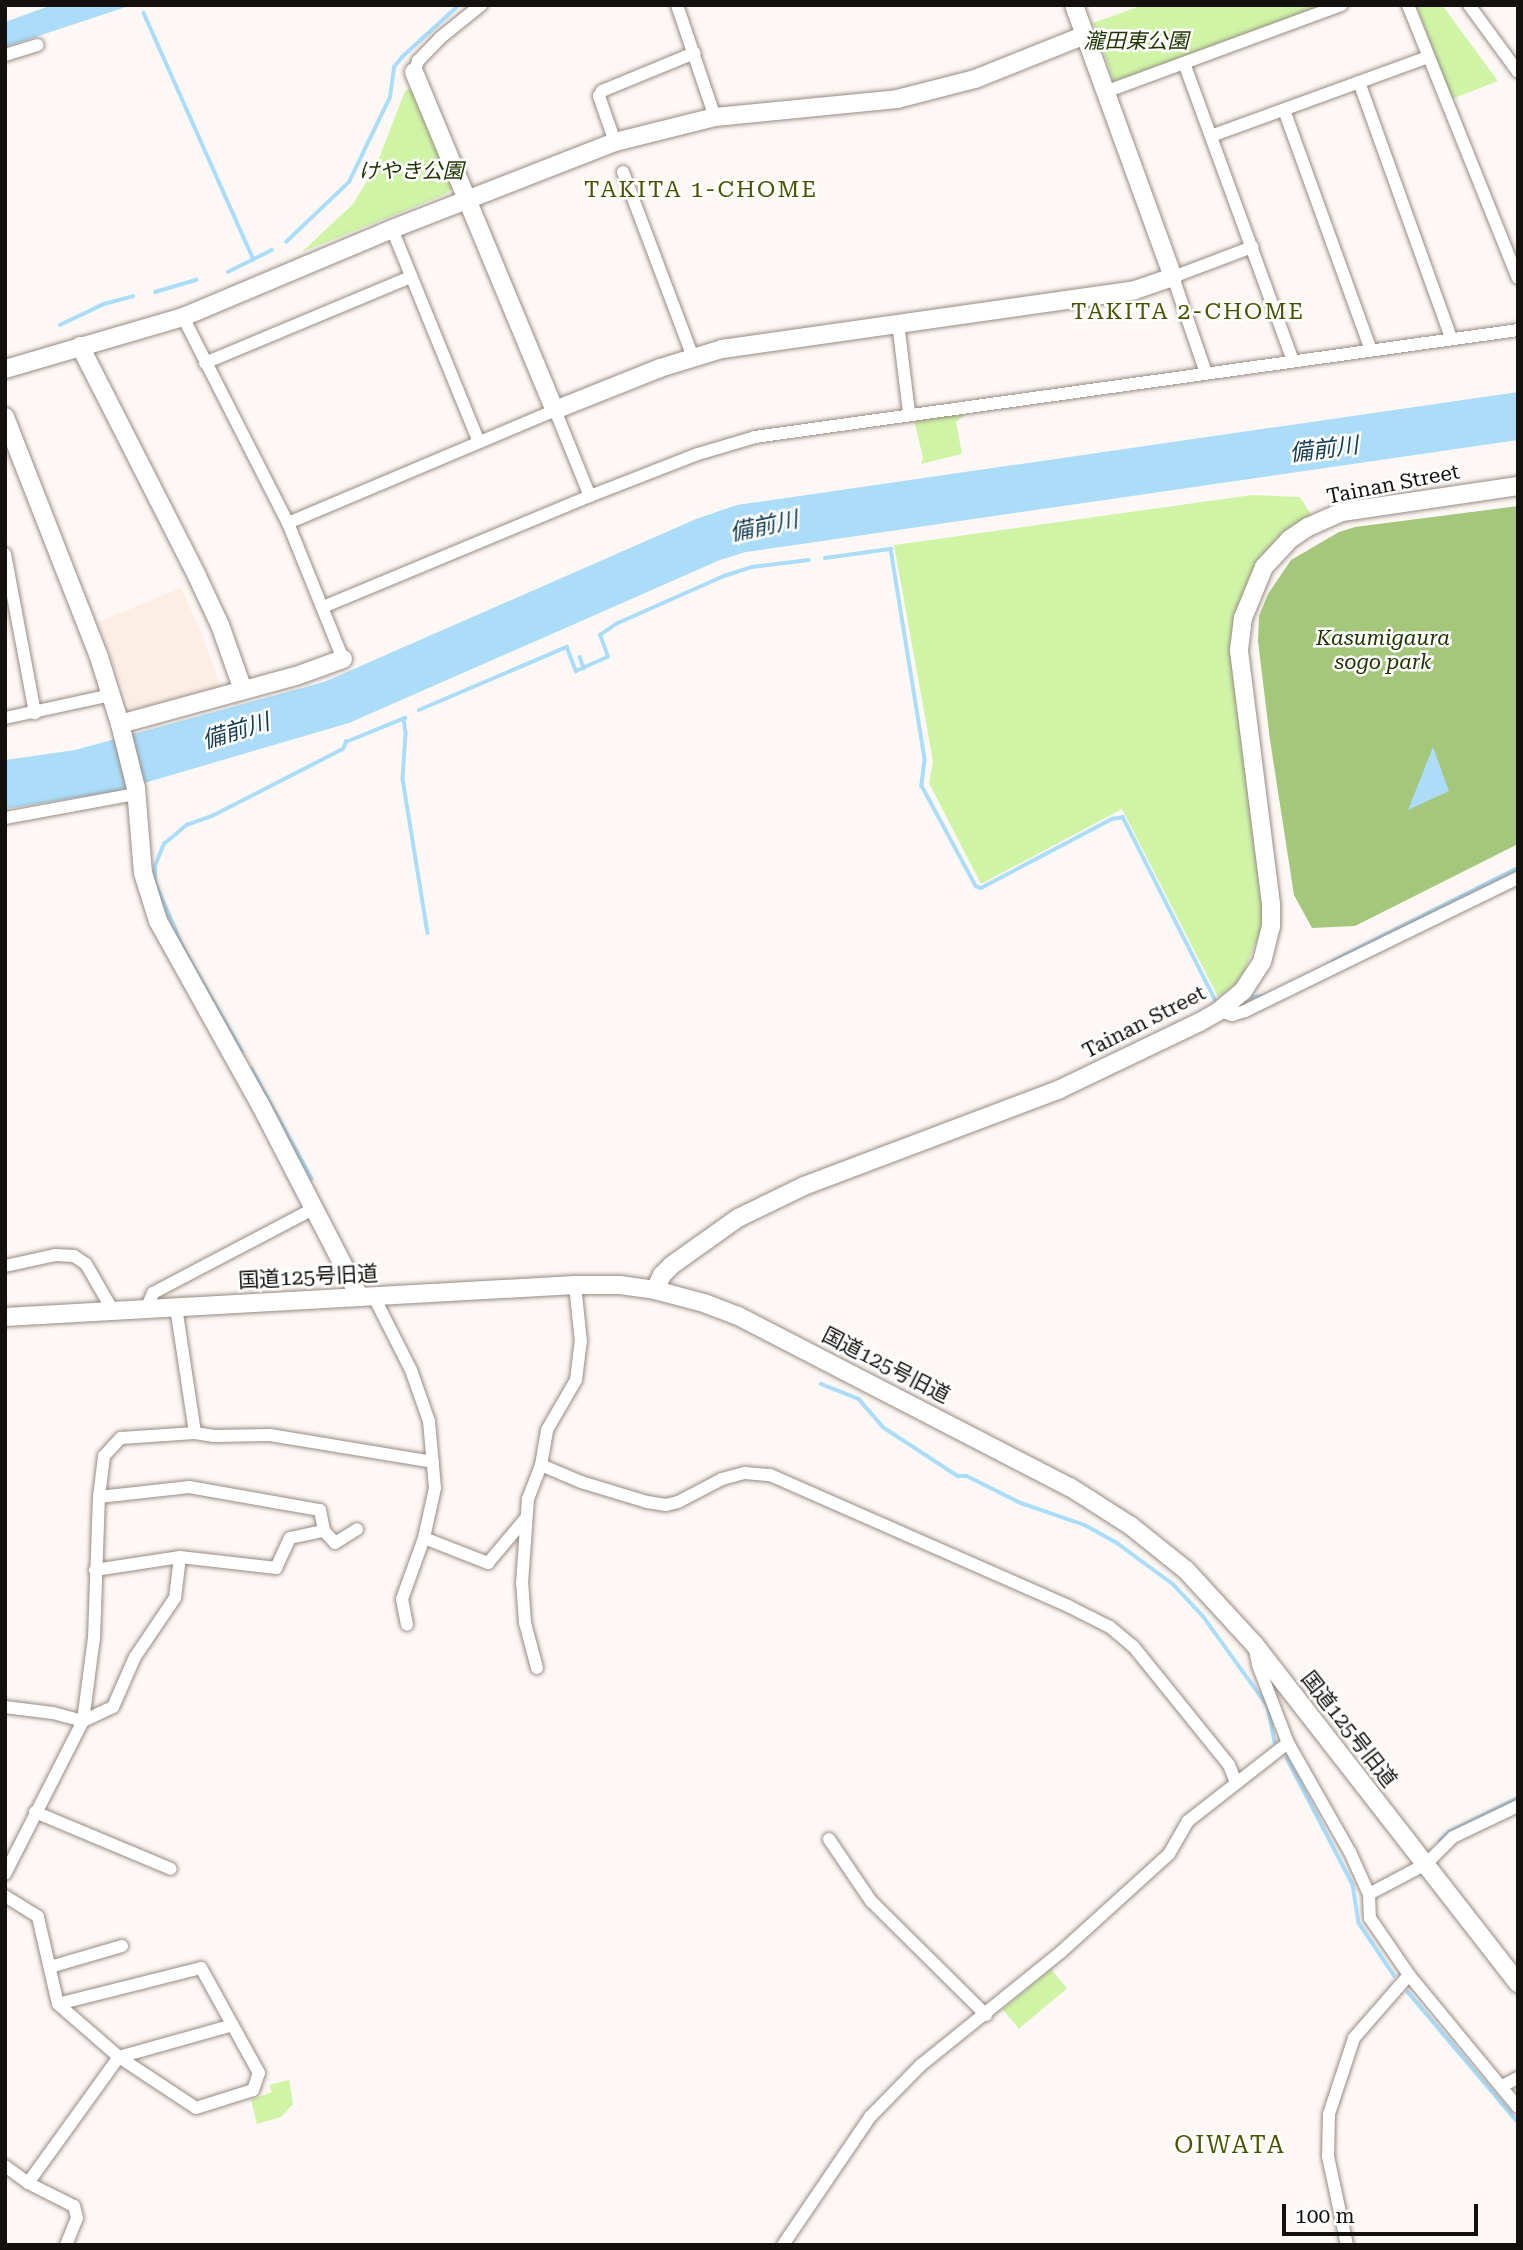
<!DOCTYPE html>
<meta charset="utf-8">
<style>
body{margin:0}
#map{position:relative;width:1523px;height:2250px;overflow:hidden;background:#fdf8f5;font-family:"Roboto Serif","Noto Sans JP",serif}
div>[style]{position:absolute}
[style*='--x']{left:calc(var(--x)*1px);top:calc(var(--y)*1px);width:calc(var(--w)*1px);rotate:calc(var(--a)*1deg)}
.built>*{inset:0;background:#fdeee5}
.green>*{inset:0;background:#cff4a6;transform-origin:0 0}
.forest>*{inset:0;background:#a4c77b}
.water>*{inset:0;background:#abddf9}
.stream>*{height:3.5px;margin:-1.75px;padding:0 1.75px;transform-origin:1.75px;border-radius:1.75px;background:#abddf9}
.roads{filter:drop-shadow(0 0 2px #968b84) drop-shadow(0 0 2px #968b84)}
.street>*{height:12px;margin:-6px;padding:0 6px;transform-origin:6px;border-radius:6px;background:#fff}
.secondary>*{height:18px;margin:-9px;padding:0 9px;transform-origin:9px;border-radius:9px;background:#fff}
span{translate:-50% -50%;white-space:nowrap;text-align:center;line-height:1.15;-webkit-text-stroke:5px #fff;paint-order:stroke}
.park-label{font-size:21px;color:#203500;font-style:italic}
.street-label{font-size:21px;color:#13100d}
.neighbourhood-label{font-size:23px;color:#495400;letter-spacing:2px}
.water-label{font-size:23px;color:#153c4f;font-style:italic}
.quarter-label{font-size:24px;color:#495400;letter-spacing:2px}
.frame{position:absolute;inset:0;border:7px solid #13100d;pointer-events:none}
.scale{position:absolute;left:1282px;top:2204px;width:196px;height:32px;box-sizing:border-box;border:4px solid #13100d;border-top:0;padding-left:9px;font-size:21px;line-height:24px;white-space:nowrap;color:#13100d;-webkit-text-stroke:5px #fff;paint-order:stroke}
</style>
<div id="map">
<div class="built">
<i style="clip-path:polygon(181px 588px,202px 634px,220px 686px,134px 709px,129px 706px,98px 622px)"></i>
</div>
<div class="green">
<i style="clip-path:polygon(1143px 5px,1324px 5px,1114px 82px,1093px 23px)"></i>
<i style="clip-path:polygon(1416px 5px,1442px 5px,1498px 81px,1452px 99px)"></i>
<i style="clip-path:polygon(414px 87px,455px 185px,446px 194px,302px 252px,353px 204px,376px 166px,405px 91px)"></i>
<i style="clip-path:polygon(972px 410px,956px 422px,962px 454px,921px 464px,923px 458px,913px 415px)"></i>
<i style="clip-path:polygon(1252px 495px,1300px 497px,1312px 516px,1282px 533px,1267px 550px,1251px 573px,1235px 616px,1231px 649px,1264px 900px,1261px 930px,1244px 971px,1235px 985px,1218px 997px,1122px 809px,981px 884px,929px 783px,933px 761px,894px 545px)"></i>
<i style="left:1051px;top:1969px;width:25px;height:63px;rotate:50deg"></i>
<i style="clip-path:polygon(289px 2080px,293px 2104px,281px 2117px,257px 2124px,251px 2100px,272px 2092px,269px 2085px)"></i>
</div>
<div class="forest">
<i style="clip-path:polygon(1518px 506px,1518px 844px,1355px 926px,1312px 928px,1294px 895px,1270px 740px,1258px 641px,1259px 616px,1268px 594px,1291px 560px,1339px 532px,1355px 527px)"></i>
</div>
<div class="water">
<i style="clip-path:polygon(52px 5px,132px 5px,5px 47px,5px 22px)"></i>
<i style="clip-path:polygon(1518px 392px,1518px 440px,746px 552px,720px 560px,349px 723px,117px 791px,5px 809px,5px 760px,75px 750px,324px 682px,696px 519px,737px 505px)"></i>
<i style="clip-path:polygon(1433px 747px,1449px 791px,1408px 810px)"></i>
</div>
<div class="stream">
<i style="--x:144;--y:13;--w:270;--a:66"></i>
<i style="--x:286;--y:242;--w:87;--a:-43.6"></i>
<i style="--x:349;--y:182;--w:94;--a:-64.2"></i>
<i style="--x:390;--y:97;--w:30;--a:-82"></i>
<i style="--x:394;--y:67;--w:13;--a:-51"></i>
<i style="--x:402;--y:57;--w:77;--a:-42.4"></i>
<i style="--x:228;--y:272;--w:49;--a:-26.6"></i>
<i style="--x:155;--y:292;--w:43;--a:-16.3"></i>
<i style="--x:60;--y:325;--w:49;--a:-25.5"></i>
<i style="--x:104;--y:304;--w:30;--a:-15"></i>
<i style="--x:825;--y:558;--w:67;--a:-7.8"></i>
<i style="--x:891;--y:549;--w:214;--a:80.8"></i>
<i style="--x:925;--y:760;--w:26;--a:97"></i>
<i style="--x:922;--y:786;--w:114;--a:61.6"></i>
<i style="--x:976;--y:886;--w:5;--a:22"></i>
<i style="--x:981;--y:888;--w:148;--a:-27.8"></i>
<i style="--x:1112;--y:819;--w:11;--a:-10"></i>
<i style="--x:1123;--y:817;--w:204;--a:63.2"></i>
<i style="--x:580;--y:657;--w:12;--a:70"></i>
<i style="--x:419;--y:710;--w:161;--a:-23.1"></i>
<i style="--x:567;--y:647;--w:26;--a:69"></i>
<i style="--x:576;--y:671;--w:35;--a:-24"></i>
<i style="--x:608;--y:657;--w:23;--a:-110"></i>
<i style="--x:600;--y:635;--w:22;--a:-34"></i>
<i style="--x:618;--y:623;--w:116;--a:-23.9"></i>
<i style="--x:724;--y:576;--w:29;--a:-18"></i>
<i style="--x:752;--y:567;--w:57;--a:-7"></i>
<i style="--x:404;--y:719;--w:15;--a:82"></i>
<i style="--x:406;--y:734;--w:45;--a:93.8"></i>
<i style="--x:403;--y:779;--w:156;--a:80.8"></i>
<i style="--x:1333;--y:961;--w:207;--a:-26.7"></i>
<i style="--x:1252;--y:997;--w:12;--a:-5"></i>
<i style="--x:242;--y:1052;--w:117;--a:-119.6"></i>
<i style="--x:184;--y:950;--w:73;--a:-113.4"></i>
<i style="--x:155;--y:883;--w:17;--a:-90"></i>
<i style="--x:155;--y:866;--w:24;--a:-68"></i>
<i style="--x:164;--y:844;--w:30;--a:-40"></i>
<i style="--x:187;--y:825;--w:27;--a:-20"></i>
<i style="--x:212;--y:816;--w:147;--a:-27.1"></i>
<i style="--x:343;--y:749;--w:8;--a:-67"></i>
<i style="--x:346;--y:742;--w:64;--a:-22.1"></i>
<i style="--x:252;--y:1069;--w:125;--a:61.4"></i>
<i style="--x:821;--y:1384;--w:41;--a:21.5"></i>
<i style="--x:859;--y:1399;--w:37;--a:49"></i>
<i style="--x:883;--y:1427;--w:90;--a:33.2"></i>
<i style="--x:958;--y:1476;--w:9;--a:0"></i>
<i style="--x:967;--y:1476;--w:60;--a:26.6"></i>
<i style="--x:1021;--y:1503;--w:68;--a:19"></i>
<i style="--x:1085;--y:1525;--w:37;--a:29"></i>
<i style="--x:1117;--y:1543;--w:69;--a:36.2"></i>
<i style="--x:1173;--y:1584;--w:44;--a:46.8"></i>
<i style="--x:1203;--y:1616;--w:111;--a:54.2"></i>
<i style="--x:1268;--y:1706;--w:37;--a:79"></i>
<i style="--x:1287;--y:1758;--w:143;--a:62.5"></i>
<i style="--x:1353;--y:1885;--w:38;--a:81"></i>
<i style="--x:1359;--y:1923;--w:63;--a:56.1"></i>
<i style="--x:1440;--y:1841;--w:13;--a:-45"></i>
<i style="--x:1449;--y:1832;--w:77;--a:-26.2"></i>
<i style="--x:1408;--y:1992;--w:170;--a:49.8"></i>
</div>
<div class="roads">
<div class="street">
<i style="--x:677;--y:5;--w:118;--a:71.3"></i>
<i style="--x:1408;--y:5;--w:294;--a:68.1"></i>
<i style="--x:1469;--y:5;--w:83;--a:53.8"></i>
<i style="--x:5;--y:55;--w:34;--a:-17"></i>
<i style="--x:1184;--y:63;--w:317;--a:69.9"></i>
<i style="--x:414;--y:72;--w:12;--a:-70"></i>
<i style="--x:418;--y:61;--w:32;--a:-46"></i>
<i style="--x:440;--y:38;--w:53;--a:-38.8"></i>
<i style="--x:1359;--y:82;--w:272;--a:70.2"></i>
<i style="--x:1105;--y:92;--w:252;--a:-20.2"></i>
<i style="--x:1284;--y:110;--w:255;--a:70.1"></i>
<i style="--x:1211;--y:136;--w:231;--a:-20"></i>
<i style="--x:615;--y:142;--w:49;--a:-109.2"></i>
<i style="--x:599;--y:96;--w:6;--a:-59"></i>
<i style="--x:602;--y:91;--w:100;--a:-22.4"></i>
<i style="--x:623;--y:172;--w:198;--a:69.3"></i>
<i style="--x:392;--y:229;--w:230;--a:67.8"></i>
<i style="--x:183;--y:317;--w:231;--a:63"></i>
<i style="--x:288;--y:523;--w:147;--a:68"></i>
<i style="--x:898;--y:323;--w:91;--a:83"></i>
<i style="--x:205;--y:363;--w:223;--a:-22.7"></i>
<i style="--x:1206;--y:373;--w:102;--a:-109"></i>
<i style="--x:1173;--y:277;--w:85;--a:-20.8"></i>
<i style="--x:288;--y:523;--w:290;--a:-22.9"></i>
<i style="--x:555;--y:410;--w:93;--a:67.9"></i>
<i style="--x:5;--y:554;--w:162;--a:79.3"></i>
<i style="--x:323;--y:607;--w:289;--a:-22.6"></i>
<i style="--x:590;--y:496;--w:116;--a:-21.3"></i>
<i style="--x:698;--y:454;--w:59;--a:-16.6"></i>
<i style="--x:755;--y:437;--w:770;--a:-7.98"></i>
<i style="--x:5;--y:718;--w:108;--a:-12.2"></i>
<i style="--x:5;--y:818;--w:133;--a:-10.4"></i>
<i style="--x:1219;--y:1011;--w:14;--a:17"></i>
<i style="--x:1232;--y:1015;--w:14;--a:-17"></i>
<i style="--x:1245;--y:1011;--w:304;--a:-26"></i>
<i style="--x:5;--y:1266;--w:51;--a:-12.4"></i>
<i style="--x:55;--y:1255;--w:19;--a:3"></i>
<i style="--x:74;--y:1256;--w:14;--a:34"></i>
<i style="--x:86;--y:1264;--w:54;--a:60.1"></i>
<i style="--x:373;--y:1295;--w:84;--a:63.1"></i>
<i style="--x:411;--y:1370;--w:54;--a:70.6"></i>
<i style="--x:429;--y:1421;--w:67;--a:84.9"></i>
<i style="--x:435;--y:1488;--w:51;--a:102.4"></i>
<i style="--x:424;--y:1538;--w:65;--a:109.8"></i>
<i style="--x:402;--y:1599;--w:26;--a:79"></i>
<i style="--x:176;--y:1307;--w:127;--a:81.4"></i>
<i style="--x:146;--y:1309;--w:17;--a:-66"></i>
<i style="--x:153;--y:1293;--w:183;--a:-27.7"></i>
<i style="--x:541;--y:1465;--w:43;--a:23"></i>
<i style="--x:581;--y:1482;--w:69;--a:16.9"></i>
<i style="--x:647;--y:1502;--w:19;--a:9"></i>
<i style="--x:666;--y:1505;--w:12;--a:-14"></i>
<i style="--x:678;--y:1502;--w:50;--a:-27.6"></i>
<i style="--x:722;--y:1479;--w:24;--a:-15"></i>
<i style="--x:745;--y:1473;--w:25;--a:5"></i>
<i style="--x:770;--y:1475;--w:326;--a:23.7"></i>
<i style="--x:1068;--y:1606;--w:47;--a:26.6"></i>
<i style="--x:1110;--y:1627;--w:30;--a:40"></i>
<i style="--x:1133;--y:1646;--w:153;--a:51.1"></i>
<i style="--x:1229;--y:1765;--w:18;--a:68"></i>
<i style="--x:99;--y:1497;--w:91;--a:-6.3"></i>
<i style="--x:189;--y:1487;--w:133;--a:10"></i>
<i style="--x:320;--y:1510;--w:21;--a:79"></i>
<i style="--x:424;--y:1538;--w:69;--a:21.3"></i>
<i style="--x:488;--y:1563;--w:59;--a:-49.8"></i>
<i style="--x:95;--y:1570;--w:86;--a:-8.7"></i>
<i style="--x:180;--y:1557;--w:97;--a:6.5"></i>
<i style="--x:276;--y:1568;--w:33;--a:-65"></i>
<i style="--x:290;--y:1538;--w:35;--a:-12"></i>
<i style="--x:324;--y:1531;--w:16;--a:47"></i>
<i style="--x:335;--y:1543;--w:26;--a:-32"></i>
<i style="--x:1255;--y:1649;--w:16;--a:79"></i>
<i style="--x:1258;--y:1665;--w:84;--a:69"></i>
<i style="--x:1288;--y:1743;--w:125;--a:60.4"></i>
<i style="--x:1350;--y:1852;--w:46;--a:65.7"></i>
<i style="--x:1369;--y:1894;--w:24;--a:88"></i>
<i style="--x:1370;--y:1918;--w:69;--a:55.6"></i>
<i style="--x:1409;--y:1975;--w:171;--a:50.5"></i>
<i style="--x:537;--y:1668;--w:47;--a:-104.9"></i>
<i style="--x:525;--y:1623;--w:39;--a:-94"></i>
<i style="--x:522;--y:1584;--w:85;--a:-86"></i>
<i style="--x:528;--y:1499;--w:36;--a:-69"></i>
<i style="--x:541;--y:1465;--w:36;--a:-80"></i>
<i style="--x:547;--y:1430;--w:58;--a:-59.9"></i>
<i style="--x:576;--y:1380;--w:38;--a:-83"></i>
<i style="--x:581;--y:1342;--w:57;--a:-96"></i>
<i style="--x:5;--y:1707;--w:48;--a:7.1"></i>
<i style="--x:53;--y:1713;--w:31;--a:15"></i>
<i style="--x:83;--y:1721;--w:33;--a:-25"></i>
<i style="--x:113;--y:1707;--w:55;--a:-66.3"></i>
<i style="--x:135;--y:1657;--w:71;--a:-55.9"></i>
<i style="--x:175;--y:1598;--w:41;--a:-83"></i>
<i style="--x:35;--y:1812;--w:147;--a:22.7"></i>
<i style="--x:829;--y:1839;--w:75;--a:55.9"></i>
<i style="--x:871;--y:1901;--w:162;--a:44.7"></i>
<i style="--x:5;--y:1874;--w:172;--a:-63"></i>
<i style="--x:83;--y:1721;--w:84;--a:-82.5"></i>
<i style="--x:94;--y:1638;--w:141;--a:-88"></i>
<i style="--x:99;--y:1497;--w:41;--a:-83"></i>
<i style="--x:104;--y:1456;--w:25;--a:-47"></i>
<i style="--x:121;--y:1438;--w:74;--a:-3.9"></i>
<i style="--x:195;--y:1433;--w:19;--a:9"></i>
<i style="--x:214;--y:1436;--w:56;--a:-1"></i>
<i style="--x:270;--y:1435;--w:165;--a:9.4"></i>
<i style="--x:1369;--y:1894;--w:64;--a:-27.8"></i>
<i style="--x:1426;--y:1864;--w:38;--a:-45"></i>
<i style="--x:1453;--y:1837;--w:72;--a:-25.5"></i>
<i style="--x:5;--y:1896;--w:39;--a:32"></i>
<i style="--x:38;--y:1917;--w:89;--a:77.1"></i>
<i style="--x:58;--y:2004;--w:81;--a:41"></i>
<i style="--x:119;--y:2057;--w:92;--a:33.5"></i>
<i style="--x:196;--y:2108;--w:60;--a:-17.5"></i>
<i style="--x:253;--y:2090;--w:18;--a:-71"></i>
<i style="--x:259;--y:2073;--w:120;--a:-118.9"></i>
<i style="--x:201;--y:1968;--w:147;--a:165.9"></i>
<i style="--x:50;--y:1967;--w:75;--a:-16.3"></i>
<i style="--x:1502;--y:2086;--w:18;--a:-27"></i>
<i style="--x:5;--y:2166;--w:29;--a:36"></i>
<i style="--x:28;--y:2183;--w:51;--a:26.6"></i>
<i style="--x:74;--y:2206;--w:12;--a:76"></i>
<i style="--x:77;--y:2218;--w:29;--a:112"></i>
<i style="--x:28;--y:2183;--w:155;--a:-54.2"></i>
<i style="--x:119;--y:2057;--w:118;--a:-15.7"></i>
<i style="--x:783;--y:2245;--w:155;--a:-55.8"></i>
<i style="--x:870;--y:2117;--w:73;--a:-45.6"></i>
<i style="--x:921;--y:2065;--w:180;--a:-38.9"></i>
<i style="--x:1061;--y:1952;--w:146;--a:-42.2"></i>
<i style="--x:1169;--y:1854;--w:38;--a:-60"></i>
<i style="--x:1188;--y:1821;--w:127;--a:-38"></i>
<i style="--x:1347;--y:2245;--w:91;--a:-102.1"></i>
<i style="--x:1328;--y:2156;--w:42;--a:-88.6"></i>
<i style="--x:1329;--y:2114;--w:80;--a:-71.8"></i>
<i style="--x:1354;--y:2038;--w:84;--a:-48.9"></i>
</div>
<div class="secondary">
<i style="--x:414;--y:72;--w:366;--a:67.4"></i>
<i style="--x:555;--y:410;--w:113;--a:-21.8"></i>
<i style="--x:660;--y:368;--w:65;--a:-17"></i>
<i style="--x:722;--y:349;--w:417;--a:-8.1"></i>
<i style="--x:1135;--y:290;--w:40;--a:-18.9"></i>
<i style="--x:1173;--y:277;--w:289;--a:-110"></i>
<i style="--x:80;--y:346;--w:258;--a:63"></i>
<i style="--x:197;--y:576;--w:54;--a:64.9"></i>
<i style="--x:220;--y:625;--w:69;--a:70.5"></i>
<i style="--x:5;--y:369;--w:185;--a:-16.3"></i>
<i style="--x:183;--y:317;--w:227;--a:-22.8"></i>
<i style="--x:392;--y:229;--w:239;--a:-21.3"></i>
<i style="--x:615;--y:142;--w:103;--a:-14"></i>
<i style="--x:715;--y:117;--w:183;--a:-5.6"></i>
<i style="--x:897;--y:99;--w:81;--a:-14.4"></i>
<i style="--x:975;--y:79;--w:118;--a:-21.8"></i>
<i style="--x:5;--y:417;--w:258;--a:68.6"></i>
<i style="--x:99;--y:657;--w:70;--a:72.6"></i>
<i style="--x:120;--y:724;--w:66;--a:76"></i>
<i style="--x:136;--y:788;--w:85;--a:85.3"></i>
<i style="--x:143;--y:873;--w:50;--a:72.6"></i>
<i style="--x:158;--y:921;--w:210;--a:60.9"></i>
<i style="--x:260;--y:1104;--w:216;--a:62.7"></i>
<i style="--x:120;--y:724;--w:182;--a:-15.3"></i>
<i style="--x:296;--y:676;--w:50;--a:-19.9"></i>
<i style="--x:655;--y:1290;--w:17;--a:-65"></i>
<i style="--x:662;--y:1275;--w:14;--a:-45"></i>
<i style="--x:672;--y:1265;--w:81;--a:-35.5"></i>
<i style="--x:738;--y:1218;--w:73;--a:-25.9"></i>
<i style="--x:804;--y:1186;--w:272;--a:-20.7"></i>
<i style="--x:1058;--y:1090;--w:157;--a:-25.6"></i>
<i style="--x:1200;--y:1022;--w:22;--a:-30"></i>
<i style="--x:1219;--y:1011;--w:31;--a:-40"></i>
<i style="--x:1243;--y:991;--w:35;--a:-57"></i>
<i style="--x:1262;--y:962;--w:36;--a:-76"></i>
<i style="--x:1271;--y:927;--w:23;--a:-90"></i>
<i style="--x:1271;--y:904;--w:256;--a:-97.2"></i>
<i style="--x:1239;--y:650;--w:32;--a:-83"></i>
<i style="--x:1243;--y:618;--w:55;--a:-67.6"></i>
<i style="--x:1264;--y:567;--w:38;--a:-47"></i>
<i style="--x:1290;--y:539;--w:22;--a:-34"></i>
<i style="--x:1308;--y:527;--w:37;--a:-24"></i>
<i style="--x:1342;--y:512;--w:178;--a:-8.4"></i>
<i style="--x:5;--y:1317;--w:571;--a:-3.21"></i>
<i style="--x:575;--y:1285;--w:45;--a:0"></i>
<i style="--x:620;--y:1285;--w:35;--a:8"></i>
<i style="--x:655;--y:1290;--w:51;--a:14.9"></i>
<i style="--x:704;--y:1303;--w:36;--a:21"></i>
<i style="--x:738;--y:1316;--w:373;--a:27.3"></i>
<i style="--x:1070;--y:1487;--w:72;--a:32.6"></i>
<i style="--x:1131;--y:1526;--w:70;--a:38.7"></i>
<i style="--x:1186;--y:1570;--w:100;--a:47.4"></i>
<i style="--x:1254;--y:1644;--w:430;--a:52.1"></i>
</div>
</div>
<div class="park-label">
<span style="left:1136px;top:41px">瀧田東公園</span>
<span style="left:411px;top:171px">けやき公園</span>
<span style="left:1383px;top:650px">Kasumigaura<br>sogo park</span>
</div>
<div class="street-label">
<span style="left:1393px;top:484px;rotate:-11deg">Tainan Street</span>
<span style="left:1144px;top:1022px;rotate:-27deg">Tainan Street</span>
<span style="left:308px;top:1277px;rotate:-3deg">国道125号旧道</span>
<span style="left:886px;top:1365px;rotate:27deg">国道125号旧道</span>
<span style="left:1349px;top:1729px;rotate:52deg">国道125号旧道</span>
</div>
<div class="neighbourhood-label">
<span style="left:701px;top:190px">TAKITA 1-CHOME</span>
<span style="left:1188px;top:312px">TAKITA 2-CHOME</span>
</div>
<div class="water-label">
<span style="left:1324px;top:450px;rotate:-7deg">備前川</span>
<span style="left:764px;top:527px;rotate:-12deg">備前川</span>
<span style="left:236px;top:732px;rotate:-17deg">備前川</span>
</div>
<div class="quarter-label">
<span style="left:1230px;top:2146px">OIWATA</span>
</div>
<div class="frame"></div>
<div class="scale">100 m</div>
</div>
